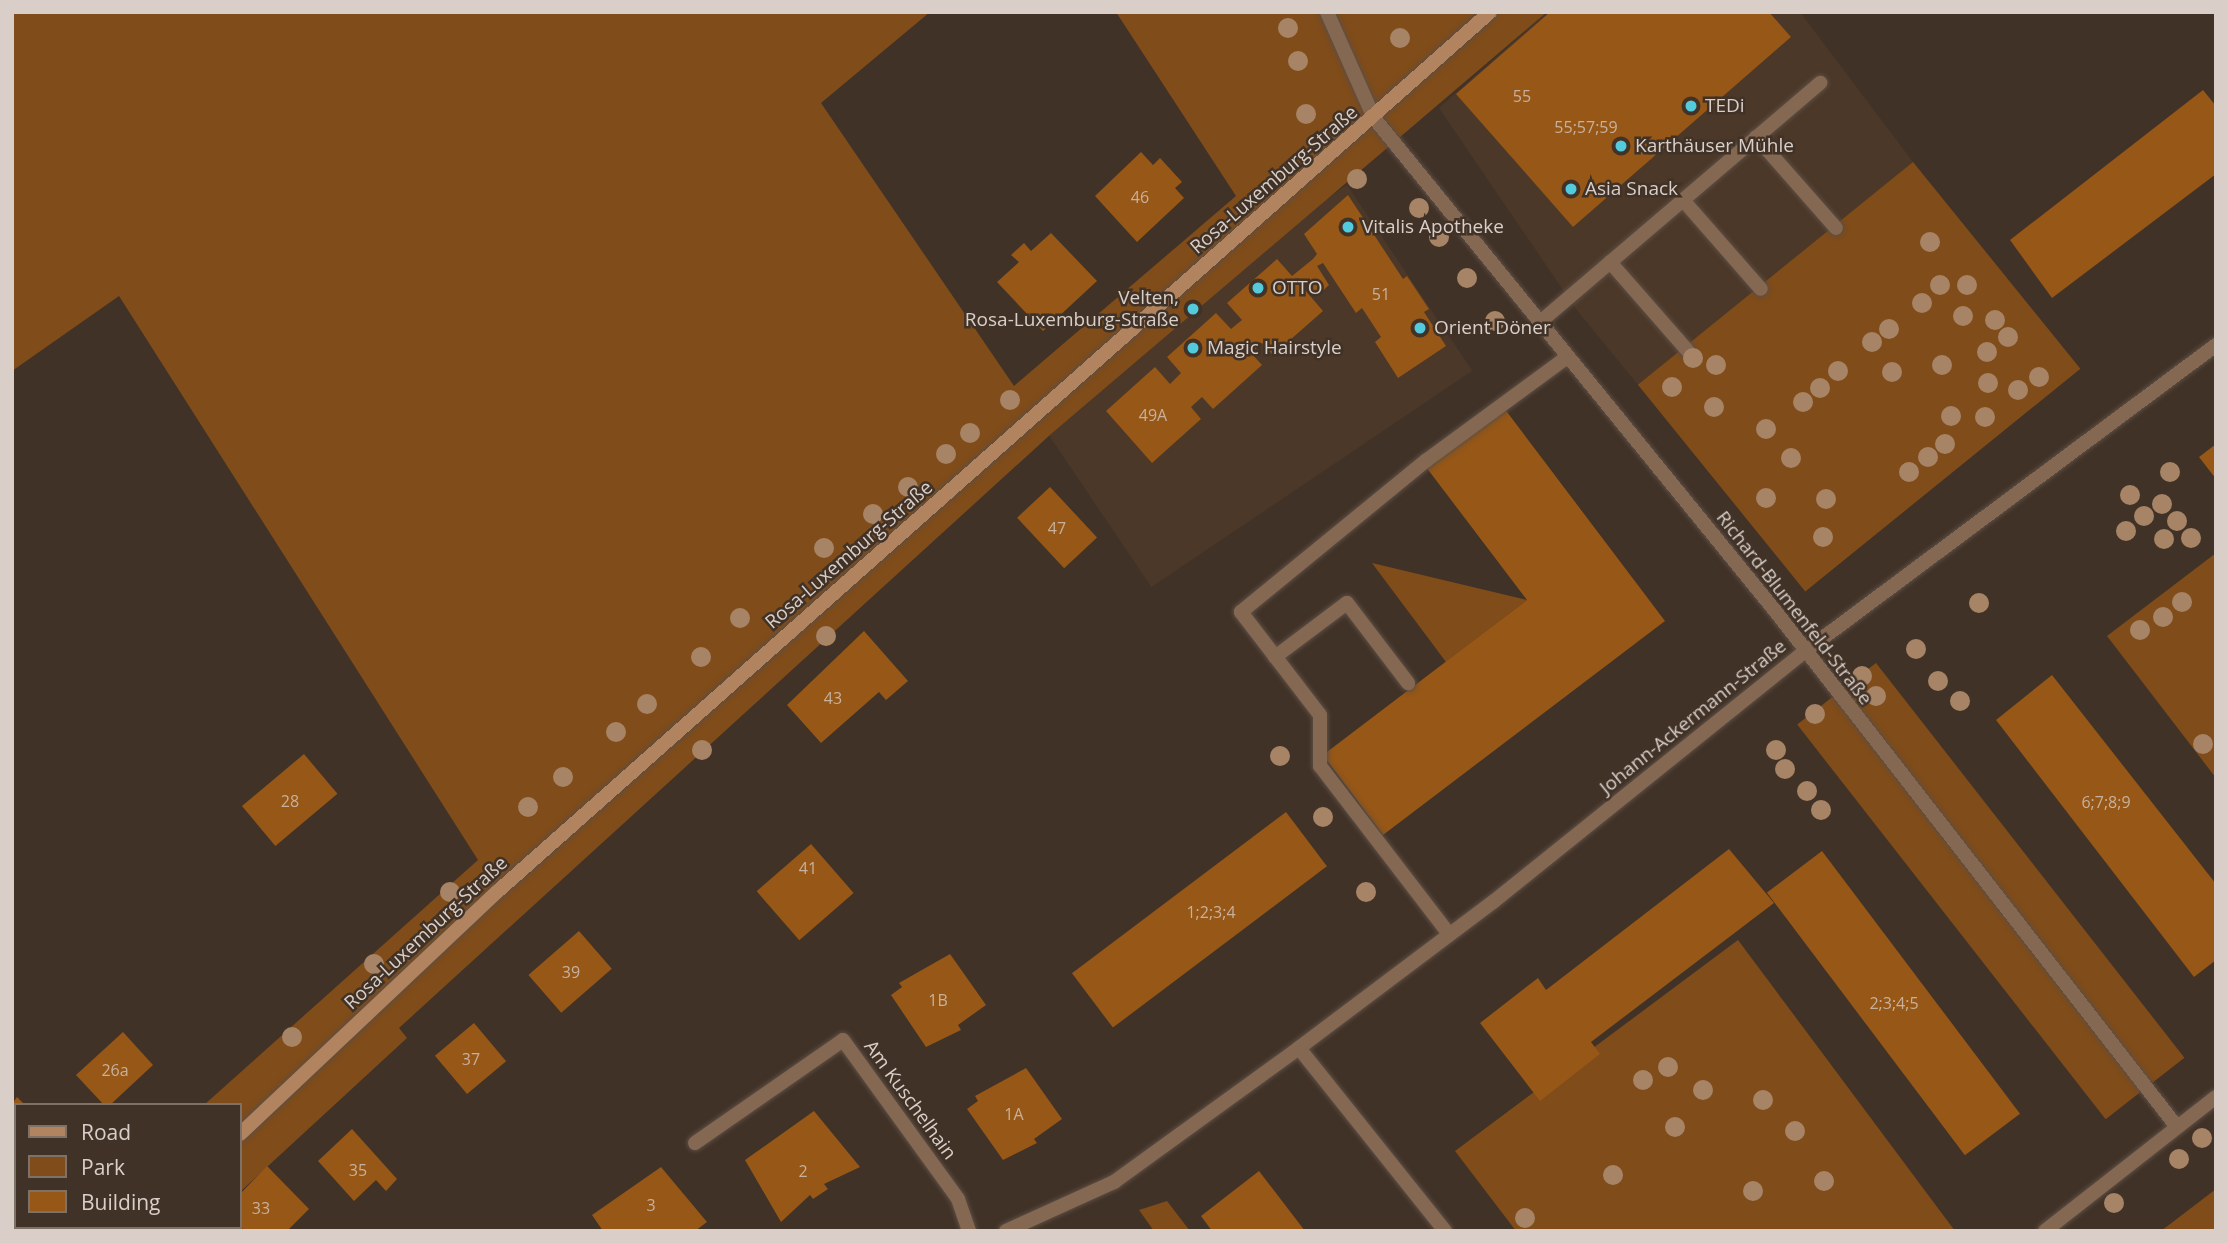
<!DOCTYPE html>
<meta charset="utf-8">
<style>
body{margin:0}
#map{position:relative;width:2228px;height:1243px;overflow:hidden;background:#413227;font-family:"Open Sans",sans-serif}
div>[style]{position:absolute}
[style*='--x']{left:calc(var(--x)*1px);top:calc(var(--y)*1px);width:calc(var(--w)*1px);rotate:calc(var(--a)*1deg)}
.built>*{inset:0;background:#4c3828;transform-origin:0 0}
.green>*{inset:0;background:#804c19;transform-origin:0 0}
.building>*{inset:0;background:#965717;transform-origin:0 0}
.roads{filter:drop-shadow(0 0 2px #5c4e44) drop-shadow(0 0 2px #5c4e44)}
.lane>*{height:14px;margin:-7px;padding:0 7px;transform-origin:7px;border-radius:7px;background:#856852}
.street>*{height:14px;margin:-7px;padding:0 7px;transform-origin:7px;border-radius:7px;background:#856852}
.secondary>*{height:14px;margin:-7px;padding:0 7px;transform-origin:7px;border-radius:7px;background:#b1845f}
.trees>*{width:20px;height:20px;margin:-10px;border-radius:50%;background:#a88467}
.dots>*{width:19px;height:19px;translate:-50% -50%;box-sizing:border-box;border:4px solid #413227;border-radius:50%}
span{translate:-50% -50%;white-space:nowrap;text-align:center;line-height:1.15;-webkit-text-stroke:5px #413227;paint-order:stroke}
.number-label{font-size:16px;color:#c8b19c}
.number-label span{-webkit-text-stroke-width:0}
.poi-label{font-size:19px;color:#d9cfc8}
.left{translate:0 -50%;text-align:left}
.right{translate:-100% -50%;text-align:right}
.street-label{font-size:19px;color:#d9cfc8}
.frame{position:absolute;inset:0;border:14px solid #d9cfc8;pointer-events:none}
.legend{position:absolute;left:14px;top:1103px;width:228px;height:126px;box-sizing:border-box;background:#413227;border:2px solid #7e7167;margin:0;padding:9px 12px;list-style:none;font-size:21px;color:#d9cfc8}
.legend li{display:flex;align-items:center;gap:14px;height:35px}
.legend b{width:35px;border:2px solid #7e7167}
</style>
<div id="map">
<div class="built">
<i style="clip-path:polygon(1547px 12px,1800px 12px,1913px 162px,1643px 391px,1576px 309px,1439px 108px)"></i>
<i style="left:1347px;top:185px;width:224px;height:387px;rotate:56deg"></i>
</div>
<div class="green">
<i style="clip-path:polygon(12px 12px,930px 12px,821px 103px,1014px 386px,1236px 196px,1116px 12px,1547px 12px,1051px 434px,399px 1028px,407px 1038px,240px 1192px,240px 1105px,204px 1105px,478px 860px,119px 296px,12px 371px)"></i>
<i style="left:1913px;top:162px;width:266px;height:354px;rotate:51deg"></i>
<i style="clip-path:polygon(2216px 553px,2216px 778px,2107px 636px)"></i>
<i style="clip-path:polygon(1372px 563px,1527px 600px,1446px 662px)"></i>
<i style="left:1876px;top:663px;width:501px;height:100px;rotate:52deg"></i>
<i style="clip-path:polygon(1738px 940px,1955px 1231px,1516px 1231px,1455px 1151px)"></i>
<i style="clip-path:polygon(2216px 1189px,2216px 1231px,2161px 1231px)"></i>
<i style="clip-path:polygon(1167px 1201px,1190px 1231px,1154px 1231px,1139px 1210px)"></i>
</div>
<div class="building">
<i style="clip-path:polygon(1550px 12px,1769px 12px,1791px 37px,1573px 227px,1456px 94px)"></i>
<i style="clip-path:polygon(2203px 90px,2216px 106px,2216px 174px,2052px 298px,2010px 240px)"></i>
<i style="clip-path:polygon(1141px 152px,1153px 165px,1160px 158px,1182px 182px,1175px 188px,1184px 198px,1137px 242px,1095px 196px)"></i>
<i style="clip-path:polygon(1348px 195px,1403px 279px,1407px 276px,1429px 309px,1424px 312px,1446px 346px,1398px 378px,1375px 342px,1381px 337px,1362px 308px,1356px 313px,1323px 263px,1317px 266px,1329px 285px,1317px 296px,1303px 280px,1299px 283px,1323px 311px,1273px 355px,1262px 343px,1251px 353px,1262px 365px,1213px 409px,1202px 397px,1191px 407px,1201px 419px,1152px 463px,1106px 411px,1155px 367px,1170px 384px,1181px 373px,1167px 357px,1216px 313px,1231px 329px,1237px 324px,1242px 320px,1227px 303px,1277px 259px,1292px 276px,1313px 259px,1317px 254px,1304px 234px)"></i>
<i style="clip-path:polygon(1051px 233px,1097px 281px,1043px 331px,997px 282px,1019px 262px,1011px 255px,1024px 243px,1031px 251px)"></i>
<i style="clip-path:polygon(1504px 408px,1665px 621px,1383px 835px,1323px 755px,1527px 600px,1426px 467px)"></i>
<i style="clip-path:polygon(2216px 444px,2216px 479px,2199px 457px)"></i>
<i style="left:1050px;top:487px;width:69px;height:45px;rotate:47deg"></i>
<i style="clip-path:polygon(864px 631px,908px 681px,886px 700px,879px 692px,821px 743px,787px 705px)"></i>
<i style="clip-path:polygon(2052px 675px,2216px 884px,2216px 960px,2194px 977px,1996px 720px)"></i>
<i style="left:304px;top:754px;width:52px;height:81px;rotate:50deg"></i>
<i style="left:1286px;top:812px;width:68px;height:268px;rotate:53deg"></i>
<i style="left:811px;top:844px;width:65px;height:72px;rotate:49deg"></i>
<i style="clip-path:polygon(1729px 849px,1774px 903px,1591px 1042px,1600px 1054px,1540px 1101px,1480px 1023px,1538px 978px,1546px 990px)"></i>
<i style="left:1822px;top:851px;width:329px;height:69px;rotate:53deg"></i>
<i style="left:579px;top:931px;width:50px;height:67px;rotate:49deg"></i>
<i style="clip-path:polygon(950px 954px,986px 1005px,958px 1025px,961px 1030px,926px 1047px,891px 995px,902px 987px,899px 983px)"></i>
<i style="left:474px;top:1023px;width:50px;height:51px;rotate:50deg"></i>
<i style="clip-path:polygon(123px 1032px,153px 1065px,110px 1105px,104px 1105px,76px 1075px)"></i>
<i style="clip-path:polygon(1026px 1068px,1062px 1119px,1034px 1139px,1037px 1143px,1003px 1160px,967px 1109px,978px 1101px,975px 1096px)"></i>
<i style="clip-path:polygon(17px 1097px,25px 1105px,16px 1105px,12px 1139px,12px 1104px)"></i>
<i style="clip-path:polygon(814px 1111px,860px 1167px,824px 1184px,828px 1189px,813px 1199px,810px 1195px,781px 1222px,745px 1160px)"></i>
<i style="clip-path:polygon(352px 1129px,397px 1179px,386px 1191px,376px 1180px,354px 1201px,318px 1161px)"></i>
<i style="clip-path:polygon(267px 1166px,309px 1209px,287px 1231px,245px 1231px,240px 1226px,240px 1194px)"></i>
<i style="clip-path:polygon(661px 1167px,707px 1222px,695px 1231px,603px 1231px,592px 1215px)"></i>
<i style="clip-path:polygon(1259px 1171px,1305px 1231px,1212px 1231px,1201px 1216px)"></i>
</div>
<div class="roads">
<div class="lane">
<i style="--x:1756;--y:137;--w:121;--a:48.7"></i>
<i style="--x:1683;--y:200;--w:118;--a:48.8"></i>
<i style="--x:1610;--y:262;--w:118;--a:48.8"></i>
<i style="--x:1539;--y:323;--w:370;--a:-40.5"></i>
<i style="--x:1275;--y:657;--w:90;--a:-36.9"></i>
<i style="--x:1347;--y:603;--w:101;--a:52.7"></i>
<i style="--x:1449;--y:934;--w:212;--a:-127.5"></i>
<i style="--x:1320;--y:766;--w:51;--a:-90"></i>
<i style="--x:1320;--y:715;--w:130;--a:-127.5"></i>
<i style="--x:1241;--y:612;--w:240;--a:-39.3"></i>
<i style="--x:1427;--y:460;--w:174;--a:-36.3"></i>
</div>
<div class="street">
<i style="--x:1327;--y:12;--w:116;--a:66.1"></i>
<i style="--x:1374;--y:118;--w:637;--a:50.86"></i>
<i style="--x:1776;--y:612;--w:653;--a:52.09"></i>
<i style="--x:1299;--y:1048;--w:234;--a:51.4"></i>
<i style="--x:695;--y:1143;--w:180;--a:-34.8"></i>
<i style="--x:843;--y:1040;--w:196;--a:54.1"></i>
<i style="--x:958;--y:1199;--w:34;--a:71"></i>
<i style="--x:1006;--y:1231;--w:119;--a:-24.4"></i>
<i style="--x:1114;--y:1182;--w:228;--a:-35.9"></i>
<i style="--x:1299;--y:1048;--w:243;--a:-37"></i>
<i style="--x:1493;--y:902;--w:399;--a:-38.8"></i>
<i style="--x:1804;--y:652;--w:514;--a:-36.69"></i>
<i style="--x:2045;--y:1231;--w:217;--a:-38.1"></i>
</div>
<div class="secondary">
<i style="--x:240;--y:1134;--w:354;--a:-43.3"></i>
<i style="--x:498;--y:891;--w:1325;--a:-41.54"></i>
<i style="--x:139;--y:1231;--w:6;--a:-45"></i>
</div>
</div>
<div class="trees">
<i style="left:1288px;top:28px"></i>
<i style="left:1400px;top:38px"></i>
<i style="left:1298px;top:61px"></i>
<i style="left:1306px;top:114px"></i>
<i style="left:1357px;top:179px"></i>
<i style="left:1419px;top:208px"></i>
<i style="left:1439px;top:237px"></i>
<i style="left:1930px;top:242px"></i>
<i style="left:1467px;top:278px"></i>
<i style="left:1940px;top:285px"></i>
<i style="left:1967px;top:285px"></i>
<i style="left:1922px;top:303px"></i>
<i style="left:1963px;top:316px"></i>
<i style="left:1995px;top:320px"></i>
<i style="left:1495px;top:321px"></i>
<i style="left:1889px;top:329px"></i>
<i style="left:2008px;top:337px"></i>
<i style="left:1872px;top:342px"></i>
<i style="left:1987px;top:352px"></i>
<i style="left:1693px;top:358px"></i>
<i style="left:1716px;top:365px"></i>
<i style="left:1942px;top:365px"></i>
<i style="left:1838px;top:371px"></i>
<i style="left:1892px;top:372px"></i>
<i style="left:2039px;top:377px"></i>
<i style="left:1988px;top:383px"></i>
<i style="left:1672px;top:387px"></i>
<i style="left:1820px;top:388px"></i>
<i style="left:2018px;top:390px"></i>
<i style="left:1010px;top:400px"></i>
<i style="left:1803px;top:402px"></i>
<i style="left:1714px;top:407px"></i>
<i style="left:1951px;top:416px"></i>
<i style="left:1985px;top:417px"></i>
<i style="left:1766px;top:429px"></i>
<i style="left:970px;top:433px"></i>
<i style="left:1945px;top:444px"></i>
<i style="left:946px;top:454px"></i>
<i style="left:1928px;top:457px"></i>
<i style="left:1791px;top:458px"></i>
<i style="left:1909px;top:472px"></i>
<i style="left:2170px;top:472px"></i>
<i style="left:908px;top:487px"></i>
<i style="left:2130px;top:495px"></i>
<i style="left:1766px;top:498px"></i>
<i style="left:1826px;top:499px"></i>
<i style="left:2162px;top:504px"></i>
<i style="left:873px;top:514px"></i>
<i style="left:2144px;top:516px"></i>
<i style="left:2177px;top:521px"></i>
<i style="left:2126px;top:531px"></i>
<i style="left:1823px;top:537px"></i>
<i style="left:2191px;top:538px"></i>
<i style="left:2164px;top:539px"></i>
<i style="left:824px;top:548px"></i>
<i style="left:2182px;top:602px"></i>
<i style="left:1979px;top:603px"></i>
<i style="left:2163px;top:617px"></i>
<i style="left:740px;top:618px"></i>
<i style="left:2140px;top:630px"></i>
<i style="left:826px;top:636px"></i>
<i style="left:1916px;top:649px"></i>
<i style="left:701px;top:657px"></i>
<i style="left:1862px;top:676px"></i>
<i style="left:1938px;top:681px"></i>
<i style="left:1876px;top:696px"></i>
<i style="left:1960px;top:701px"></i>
<i style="left:647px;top:704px"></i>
<i style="left:1815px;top:714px"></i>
<i style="left:616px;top:732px"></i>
<i style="left:2203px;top:744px"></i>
<i style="left:702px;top:750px"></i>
<i style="left:1776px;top:750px"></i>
<i style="left:1280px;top:756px"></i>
<i style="left:1785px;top:769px"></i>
<i style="left:563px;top:777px"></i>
<i style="left:1807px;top:791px"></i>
<i style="left:528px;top:807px"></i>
<i style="left:1821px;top:810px"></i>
<i style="left:1323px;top:817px"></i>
<i style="left:450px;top:892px"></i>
<i style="left:1366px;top:892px"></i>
<i style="left:374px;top:964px"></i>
<i style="left:292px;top:1037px"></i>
<i style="left:1668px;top:1067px"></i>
<i style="left:1643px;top:1080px"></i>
<i style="left:1703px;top:1090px"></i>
<i style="left:1763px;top:1100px"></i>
<i style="left:1675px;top:1127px"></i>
<i style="left:1795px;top:1131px"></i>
<i style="left:2202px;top:1138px"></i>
<i style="left:2179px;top:1159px"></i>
<i style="left:1613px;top:1175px"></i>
<i style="left:1824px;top:1181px"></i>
<i style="left:1753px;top:1191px"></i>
<i style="left:2114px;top:1203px"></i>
<i style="left:1525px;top:1218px"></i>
</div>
<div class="dots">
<i style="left:1691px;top:106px;background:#54cadd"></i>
<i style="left:1621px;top:146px;background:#54cadd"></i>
<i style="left:1571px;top:189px;background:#54cadd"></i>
<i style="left:1348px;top:227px;background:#54cadd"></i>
<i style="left:1258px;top:288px;background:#54cadd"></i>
<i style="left:1193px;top:309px;background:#54cadd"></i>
<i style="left:1420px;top:328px;background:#54cadd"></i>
<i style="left:1193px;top:348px;background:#54cadd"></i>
</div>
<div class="number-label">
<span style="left:1522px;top:96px">55</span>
<span style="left:1586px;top:127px">55;57;59</span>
<span style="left:1140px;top:197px">46</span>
<span style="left:1381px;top:294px">51</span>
<span style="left:1153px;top:415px">49A</span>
<span style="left:1057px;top:528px">47</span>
<span style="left:833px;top:698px">43</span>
<span style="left:290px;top:801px">28</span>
<span style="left:2106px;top:802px">6;7;8;9</span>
<span style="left:808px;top:868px">41</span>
<span style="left:1211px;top:912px">1;2;3;4</span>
<span style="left:571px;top:972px">39</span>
<span style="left:938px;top:1000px">1B</span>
<span style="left:1894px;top:1003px">2;3;4;5</span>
<span style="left:471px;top:1059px">37</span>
<span style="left:115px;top:1070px">26a</span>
<span style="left:1014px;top:1114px">1A</span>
<span style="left:358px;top:1170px">35</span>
<span style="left:803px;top:1171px">2</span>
<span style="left:651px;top:1205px">3</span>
<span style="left:261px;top:1208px">33</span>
</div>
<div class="poi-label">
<span class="left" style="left:1705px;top:106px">TEDi</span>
<span class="left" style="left:1635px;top:146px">Karthäuser Mühle</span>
<span class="left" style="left:1585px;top:189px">Asia Snack</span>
<span class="left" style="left:1362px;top:227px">Vitalis Apotheke</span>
<span class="left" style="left:1272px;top:288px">OTTO</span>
<span class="right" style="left:1179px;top:309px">Velten,<br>Rosa-Luxemburg-Straße</span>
<span class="left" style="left:1434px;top:328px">Orient Döner</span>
<span class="left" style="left:1207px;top:348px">Magic Hairstyle</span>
</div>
<div class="street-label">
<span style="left:1274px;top:180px;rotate:-41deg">Rosa-Luxemburg-Straße</span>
<span style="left:849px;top:555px;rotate:-41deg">Rosa-Luxemburg-Straße</span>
<span style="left:1794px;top:608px;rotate:52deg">Richard-Blumenfeld-Straße</span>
<span style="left:1693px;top:717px;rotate:-39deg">Johann-Ackermann-Straße</span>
<span style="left:426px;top:933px;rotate:-43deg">Rosa-Luxemburg-Straße</span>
<span style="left:910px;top:1100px;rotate:54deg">Am Kuschelhain</span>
</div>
<div class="frame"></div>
<ul class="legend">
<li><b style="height:9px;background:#b1845f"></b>Road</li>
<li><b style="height:19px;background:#804c19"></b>Park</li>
<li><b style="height:19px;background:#965717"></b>Building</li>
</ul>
</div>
